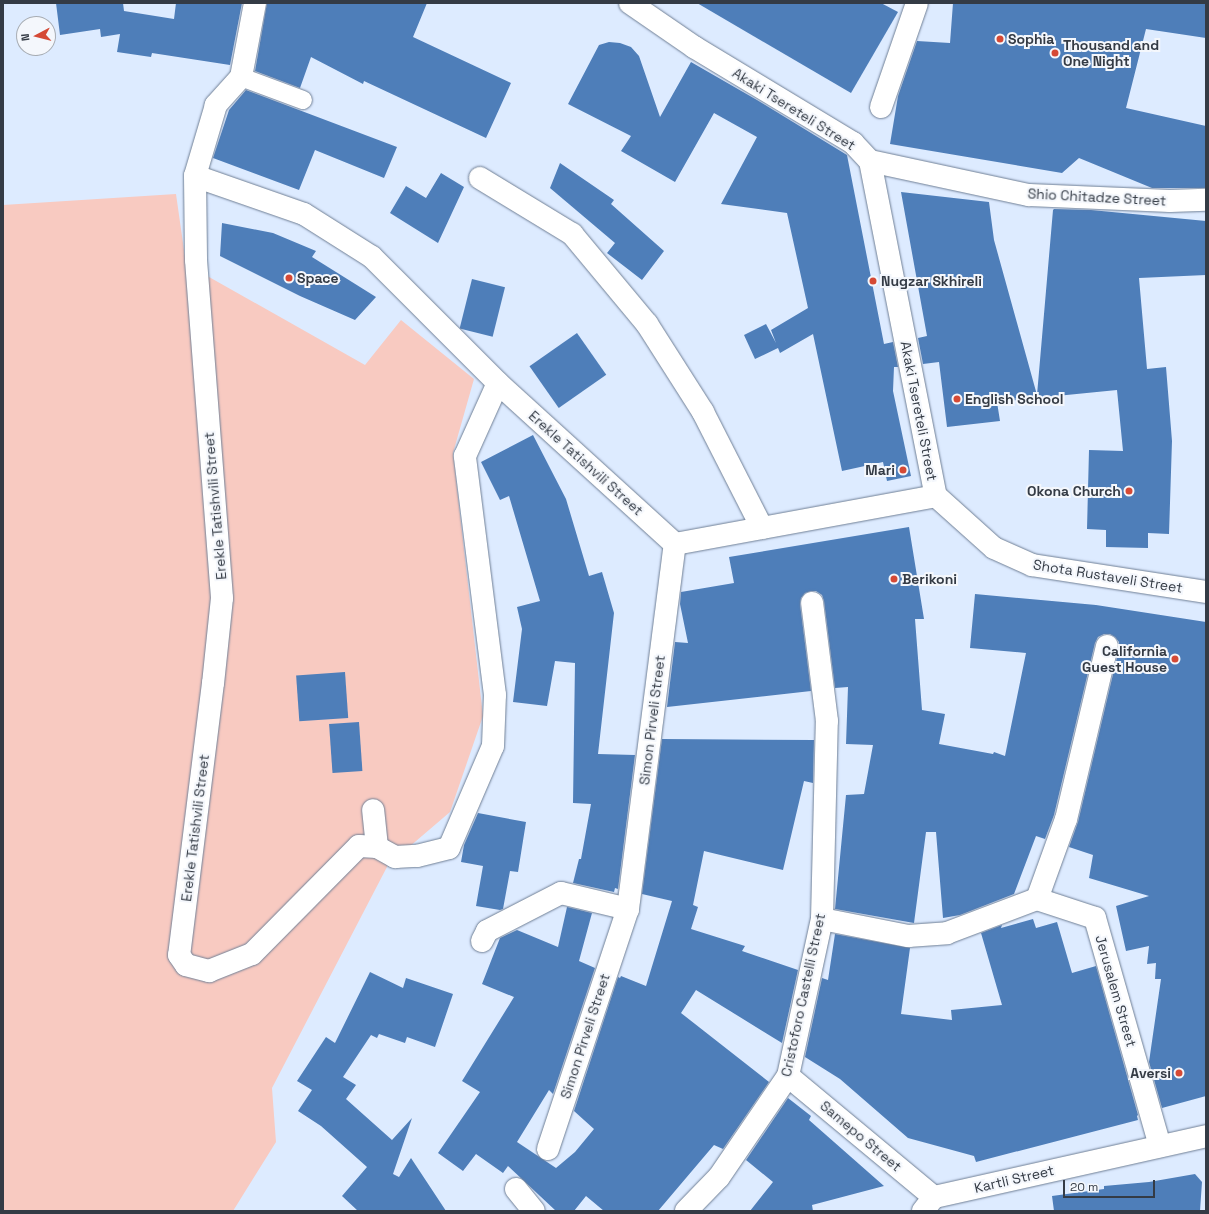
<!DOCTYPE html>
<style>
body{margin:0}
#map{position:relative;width:1209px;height:1214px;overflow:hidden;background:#ddebff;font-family:"Space Grotesk",sans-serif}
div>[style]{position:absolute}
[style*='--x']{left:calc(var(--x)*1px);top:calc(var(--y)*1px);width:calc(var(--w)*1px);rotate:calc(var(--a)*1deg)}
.green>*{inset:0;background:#f8cac1}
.building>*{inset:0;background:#4e7eb9;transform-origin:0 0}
.roads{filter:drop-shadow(0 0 1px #6f7f95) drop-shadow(0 0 1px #6f7f95)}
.service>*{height:18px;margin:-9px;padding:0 9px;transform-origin:9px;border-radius:9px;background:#fff}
.pedestrian>*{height:22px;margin:-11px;padding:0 11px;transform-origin:11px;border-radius:11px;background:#fff}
.minor>*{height:22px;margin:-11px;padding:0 11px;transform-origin:11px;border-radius:11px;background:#fff}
.dots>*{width:11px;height:11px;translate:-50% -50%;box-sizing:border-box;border:2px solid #f4f7fc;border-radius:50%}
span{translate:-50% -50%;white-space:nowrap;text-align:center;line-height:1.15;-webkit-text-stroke:4px #f4f7fc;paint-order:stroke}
.poi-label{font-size:14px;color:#343b45;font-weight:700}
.left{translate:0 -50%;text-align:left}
.right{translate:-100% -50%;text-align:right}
.street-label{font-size:14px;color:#343b45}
.frame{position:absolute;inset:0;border:4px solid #343b45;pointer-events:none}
.north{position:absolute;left:16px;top:16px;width:40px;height:40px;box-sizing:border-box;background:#f4f7fc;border:1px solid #a7acb3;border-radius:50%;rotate:263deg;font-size:11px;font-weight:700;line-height:16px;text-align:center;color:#343b45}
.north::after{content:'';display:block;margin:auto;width:14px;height:18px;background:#d54935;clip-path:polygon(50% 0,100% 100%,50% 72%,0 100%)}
.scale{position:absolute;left:1063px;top:1180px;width:92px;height:18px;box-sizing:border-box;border:2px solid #343b45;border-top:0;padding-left:5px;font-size:12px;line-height:14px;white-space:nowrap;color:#343b45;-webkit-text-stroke:3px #f4f7fc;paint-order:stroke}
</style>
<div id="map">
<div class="green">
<i style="clip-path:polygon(176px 194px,186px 264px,365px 365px,401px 320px,474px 379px,453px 453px,483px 716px,450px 812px,388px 865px,272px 1088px,276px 1142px,233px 1211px,3px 1211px,3px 205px)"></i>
</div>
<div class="building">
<i style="clip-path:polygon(56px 3px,123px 3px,124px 11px,174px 19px,176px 3px,242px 3px,230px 65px,152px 53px,151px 57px,117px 52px,120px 34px,101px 37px,100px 29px,60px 35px)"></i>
<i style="clip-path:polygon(267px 3px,427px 3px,413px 37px,511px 83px,486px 138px,364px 81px,363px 84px,311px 57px,300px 88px,255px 71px)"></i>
<i style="clip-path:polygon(697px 3px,881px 3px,898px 12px,851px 93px)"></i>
<i style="clip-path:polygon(953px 3px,1206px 3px,1206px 38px,1146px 29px,1126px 108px,1206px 126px,1206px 188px,1152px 188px,1079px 158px,1062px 173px,890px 144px,898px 96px,917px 41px,950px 43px)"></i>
<i style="clip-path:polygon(609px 42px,620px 43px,631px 47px,639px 56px,660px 117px,691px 62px,757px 100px,847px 155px,884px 344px,893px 342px,898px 367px,894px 367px,893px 391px,911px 476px,887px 481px,883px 462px,842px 471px,813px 334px,780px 353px,778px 348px,755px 359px,744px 335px,766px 324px,776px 343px,771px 330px,808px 308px,787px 213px,721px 204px,757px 137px,714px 113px,675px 182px,621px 151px,631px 136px,568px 104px,599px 45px)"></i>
<i style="clip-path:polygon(246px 90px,397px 147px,384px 178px,315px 150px,299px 190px,213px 158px,229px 110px)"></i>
<i style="clip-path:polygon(560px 163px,614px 200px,611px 204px,664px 251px,642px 280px,607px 253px,615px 243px,550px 188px)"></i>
<i style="clip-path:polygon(441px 173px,464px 187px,438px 243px,390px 213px,406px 186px,426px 198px)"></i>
<i style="clip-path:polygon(901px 192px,989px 202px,994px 240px,1037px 395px,1053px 210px,1054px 209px,1091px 210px,1206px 221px,1206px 275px,1139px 278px,1147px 369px,1166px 367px,1172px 441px,1169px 534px,1148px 533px,1148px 548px,1106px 547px,1106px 530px,1087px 529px,1089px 450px,1123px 451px,1117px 390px,997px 402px,1000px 421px,947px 427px,939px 362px,923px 364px,918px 338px,927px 336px)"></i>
<i style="clip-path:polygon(222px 223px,273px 233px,316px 251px,312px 257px,376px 297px,355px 320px,300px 296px,220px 256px)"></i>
<i style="left:472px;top:279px;width:34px;height:51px;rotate:14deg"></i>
<i style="left:577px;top:333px;width:51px;height:58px;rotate:55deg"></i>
<i style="clip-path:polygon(533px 435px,566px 499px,589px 576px,602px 572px,614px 613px,598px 754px,635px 755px,618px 889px,615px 888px,614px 892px,573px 883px,579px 859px,581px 859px,591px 804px,573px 803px,575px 663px,555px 661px,547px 706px,513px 702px,522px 629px,517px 607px,540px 601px,509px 496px,500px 500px,481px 462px)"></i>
<i style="clip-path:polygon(909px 527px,924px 619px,915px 619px,922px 710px,945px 714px,939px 744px,993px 754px,994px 752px,1005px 756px,1026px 653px,970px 648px,975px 594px,1096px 605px,1206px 622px,1206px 1096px,1162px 1108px,1149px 1062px,1161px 979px,1155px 979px,1156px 963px,1147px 964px,1149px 946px,1126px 951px,1116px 906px,1149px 896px,1089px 878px,1093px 855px,1069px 847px,1078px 822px,1119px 649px,1119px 642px,1115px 637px,1110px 634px,1104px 634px,1098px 637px,1095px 643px,1054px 815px,1045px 839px,1036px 836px,1014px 894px,960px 915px,943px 918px,936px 832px,926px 832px,914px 923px,835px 909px,846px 795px,864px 794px,873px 745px,846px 744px,848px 687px,835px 688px,824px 601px,822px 595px,816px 591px,811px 591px,805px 593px,801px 598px,800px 604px,811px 691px,667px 707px,675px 642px,688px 643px,680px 604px,681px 592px,734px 583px,729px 557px)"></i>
<i style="left:345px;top:672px;width:46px;height:49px;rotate:86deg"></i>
<i style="left:359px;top:722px;width:49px;height:30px;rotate:86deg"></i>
<i style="clip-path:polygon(662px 739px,814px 740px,813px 783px,804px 781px,783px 870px,704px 851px,693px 905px,698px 907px,691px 929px,745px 946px,742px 951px,798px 970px,782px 1043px,696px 990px,681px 1013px,769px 1082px,723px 1149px,714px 1145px,658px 1211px,604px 1211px,586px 1196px,574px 1211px,556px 1211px,508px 1166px,503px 1173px,476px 1154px,463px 1171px,438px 1153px,480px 1092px,462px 1081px,514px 997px,482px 984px,500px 938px,517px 930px,558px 947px,567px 907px,592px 913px,579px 961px,595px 968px,553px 1094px,549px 1090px,517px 1142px,556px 1168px,575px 1152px,594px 1129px,574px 1111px,618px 977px,620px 978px,621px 976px,646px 986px,672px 901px,642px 894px)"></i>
<i style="clip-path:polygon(478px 813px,526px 822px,518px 872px,510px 871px,503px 909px,500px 910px,476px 906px,483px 866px,461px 862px,464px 845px)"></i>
<i style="clip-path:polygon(1033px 919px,1036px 928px,1057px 922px,1072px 973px,1096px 966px,1138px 1115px,1137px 1116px,1138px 1120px,976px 1162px,974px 1156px,908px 1138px,840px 1079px,805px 1057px,822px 978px,828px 980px,835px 934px,910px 948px,901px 1014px,952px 1020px,951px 1010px,1002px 1005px,981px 933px,1002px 925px,1001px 928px)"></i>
<i style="clip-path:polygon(370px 972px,403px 988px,406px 978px,453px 994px,435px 1047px,407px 1037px,405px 1043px,379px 1034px,377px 1038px,371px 1035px,343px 1077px,356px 1085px,346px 1099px,392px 1140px,412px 1118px,393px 1174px,399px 1177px,411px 1158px,446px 1211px,358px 1211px,342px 1196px,367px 1167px,321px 1126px,298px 1111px,312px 1090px,297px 1081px,326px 1037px,335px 1043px)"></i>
<i style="clip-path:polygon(788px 1098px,811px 1116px,809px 1120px,884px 1186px,812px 1205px,813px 1211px,750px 1211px,773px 1182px,746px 1160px)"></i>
<i style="clip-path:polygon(1195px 1174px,1202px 1182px,1200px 1211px,1054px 1211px,1052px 1196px,1104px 1189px,1104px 1186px,1149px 1182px)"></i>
</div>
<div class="roads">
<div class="service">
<i style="--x:241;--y:77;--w:66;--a:20.4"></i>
</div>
<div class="pedestrian">
<i style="--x:195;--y:176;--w:84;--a:89.3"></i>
<i style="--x:196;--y:260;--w:339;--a:85.6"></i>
<i style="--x:222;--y:598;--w:85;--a:96"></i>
<i style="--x:213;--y:683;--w:274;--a:97.1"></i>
<i style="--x:179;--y:955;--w:12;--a:55"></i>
<i style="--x:186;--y:965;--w:24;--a:15"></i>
<i style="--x:209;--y:971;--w:46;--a:-21.6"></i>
<i style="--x:252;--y:954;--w:152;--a:-45.3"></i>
<i style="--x:359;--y:846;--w:18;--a:3"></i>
<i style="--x:377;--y:847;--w:37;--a:-96"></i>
</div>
<div class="minor">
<i style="--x:255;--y:3;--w:75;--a:100.7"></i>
<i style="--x:241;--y:77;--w:38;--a:132"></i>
<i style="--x:216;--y:105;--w:74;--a:106.5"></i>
<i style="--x:195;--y:176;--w:115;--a:19.2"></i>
<i style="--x:304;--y:214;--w:80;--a:32.3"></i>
<i style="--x:372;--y:257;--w:178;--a:45"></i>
<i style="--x:498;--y:383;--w:239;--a:42.3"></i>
<i style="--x:630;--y:3;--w:78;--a:34.5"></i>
<i style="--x:694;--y:47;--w:186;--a:31.1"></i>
<i style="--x:853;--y:143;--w:25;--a:47"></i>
<i style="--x:870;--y:161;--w:341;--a:78.9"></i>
<i style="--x:881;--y:107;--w:110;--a:-70.9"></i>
<i style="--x:870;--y:161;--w:163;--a:12.1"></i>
<i style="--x:1029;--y:195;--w:141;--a:2.4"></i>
<i style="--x:1170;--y:201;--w:36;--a:-2"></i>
<i style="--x:480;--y:178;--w:108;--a:31.3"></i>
<i style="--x:572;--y:234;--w:117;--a:50.2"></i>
<i style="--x:647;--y:324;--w:104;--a:57.5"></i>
<i style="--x:703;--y:412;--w:130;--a:63"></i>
<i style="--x:936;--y:496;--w:78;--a:41.9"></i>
<i style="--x:994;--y:548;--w:42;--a:24.1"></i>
<i style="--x:1032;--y:565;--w:176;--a:8.8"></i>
<i style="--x:675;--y:544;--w:265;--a:-10.4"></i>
<i style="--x:1107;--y:646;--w:178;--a:103.3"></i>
<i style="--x:1066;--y:819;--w:85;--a:109.9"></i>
<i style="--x:1037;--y:899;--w:61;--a:18.1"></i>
<i style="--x:1095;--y:918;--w:237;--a:74.1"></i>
<i style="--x:377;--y:847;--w:21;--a:29"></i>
<i style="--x:395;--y:857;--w:22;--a:-3"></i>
<i style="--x:417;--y:856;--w:33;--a:-14"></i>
<i style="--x:449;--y:848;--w:111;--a:-66.7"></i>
<i style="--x:493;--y:746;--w:51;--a:-87.8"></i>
<i style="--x:495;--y:695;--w:241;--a:-97.2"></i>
<i style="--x:465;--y:456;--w:80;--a:-65.7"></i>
<i style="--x:822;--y:919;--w:88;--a:11.2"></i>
<i style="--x:908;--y:936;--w:39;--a:-4"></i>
<i style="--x:947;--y:933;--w:96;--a:-20.7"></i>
<i style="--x:482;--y:941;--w:11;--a:-63"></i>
<i style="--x:487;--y:931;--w:83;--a:-27.2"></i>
<i style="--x:561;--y:893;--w:69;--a:13.4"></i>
<i style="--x:788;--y:1076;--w:190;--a:39.7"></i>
<i style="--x:548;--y:1149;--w:253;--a:-71.6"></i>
<i style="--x:628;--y:909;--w:368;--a:-82.7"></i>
<i style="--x:516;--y:1189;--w:28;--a:51"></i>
<i style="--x:686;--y:1211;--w:47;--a:-45.9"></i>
<i style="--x:719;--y:1177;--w:122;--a:-55.7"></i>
<i style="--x:788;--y:1076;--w:161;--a:-77.8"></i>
<i style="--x:822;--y:919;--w:198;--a:-88.6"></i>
<i style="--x:827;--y:721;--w:119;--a:-97.2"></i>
<i style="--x:923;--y:1211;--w:18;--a:-52"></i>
<i style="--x:934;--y:1197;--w:279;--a:-12.6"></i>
</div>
</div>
<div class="dots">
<i style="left:1000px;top:39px;background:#d54935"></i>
<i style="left:1055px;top:53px;background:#d54935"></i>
<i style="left:289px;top:278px;background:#d54935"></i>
<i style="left:873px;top:281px;background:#d54935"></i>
<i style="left:957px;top:399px;background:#d54935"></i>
<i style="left:903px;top:470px;background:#d54935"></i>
<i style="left:1129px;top:491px;background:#d54935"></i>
<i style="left:894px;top:579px;background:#d54935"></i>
<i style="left:1175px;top:659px;background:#d54935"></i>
<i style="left:1179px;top:1073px;background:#d54935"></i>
</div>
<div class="poi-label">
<span class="left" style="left:1008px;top:39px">Sophia</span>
<span class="left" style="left:1063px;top:53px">Thousand and<br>One Night</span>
<span class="left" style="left:297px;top:278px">Space</span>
<span class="left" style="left:881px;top:281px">Nugzar Skhireli</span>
<span class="left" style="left:965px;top:399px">English School</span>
<span class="right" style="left:895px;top:470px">Mari</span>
<span class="right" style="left:1121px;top:491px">Okona Church</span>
<span class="left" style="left:902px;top:579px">Berikoni</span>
<span class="right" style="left:1167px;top:659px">California<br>Guest House</span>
<span class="right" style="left:1171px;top:1073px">Aversi</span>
</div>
<div class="street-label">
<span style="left:794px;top:109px;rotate:32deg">Akaki Tsereteli Street</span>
<span style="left:1097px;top:197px;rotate:3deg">Shio Chitadze Street</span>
<span style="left:919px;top:411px;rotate:79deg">Akaki Tsereteli Street</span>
<span style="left:586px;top:463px;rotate:42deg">Erekle Tatishvili Street</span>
<span style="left:215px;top:506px;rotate:-95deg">Erekle Tatishvili Street</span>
<span style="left:1108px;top:576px;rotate:9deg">Shota Rustaveli Street</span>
<span style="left:652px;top:720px;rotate:-83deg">Simon Pirveli Street</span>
<span style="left:195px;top:828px;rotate:-83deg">Erekle Tatishvili Street</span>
<span style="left:1116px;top:991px;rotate:74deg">Jerusalem Street</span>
<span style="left:803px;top:995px;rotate:-78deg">Cristoforo Castelli Street</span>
<span style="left:585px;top:1036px;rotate:-72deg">Simon Pirveli Street</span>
<span style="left:861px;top:1136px;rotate:40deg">Samepo Street</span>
<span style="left:1014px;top:1179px;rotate:-13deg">Kartli Street</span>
</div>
<div class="frame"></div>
<div class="north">N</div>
<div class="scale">20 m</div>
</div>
